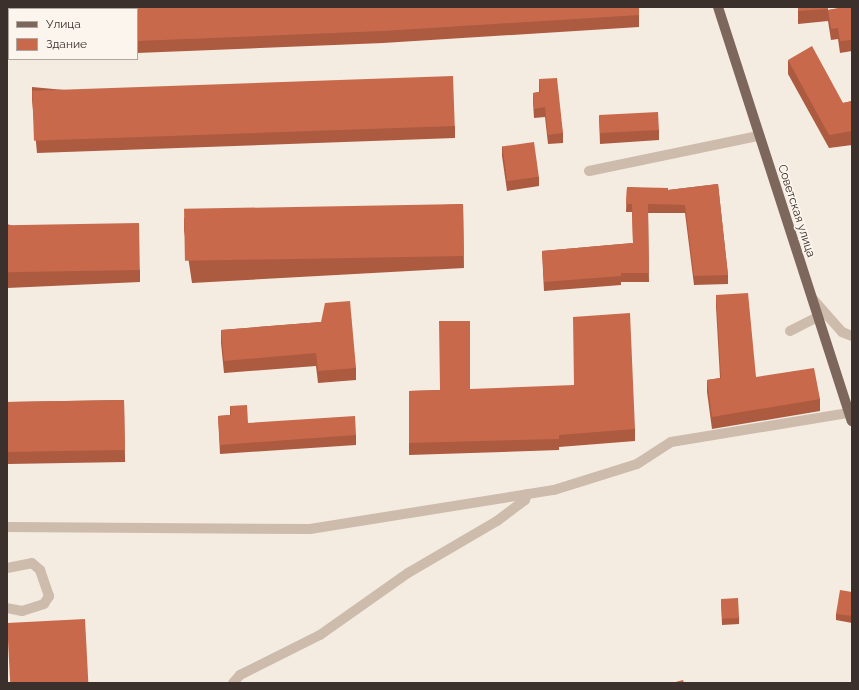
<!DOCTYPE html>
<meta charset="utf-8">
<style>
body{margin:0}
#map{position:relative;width:859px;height:690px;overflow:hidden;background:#f4ebe1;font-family:Raleway,sans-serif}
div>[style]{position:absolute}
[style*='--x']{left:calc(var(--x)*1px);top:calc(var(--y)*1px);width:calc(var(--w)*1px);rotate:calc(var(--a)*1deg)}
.minor>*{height:10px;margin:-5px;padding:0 5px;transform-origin:5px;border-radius:5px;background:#cdbbac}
.major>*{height:10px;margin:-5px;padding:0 5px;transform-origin:5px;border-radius:5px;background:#7d675c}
.wall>*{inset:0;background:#ac5a40;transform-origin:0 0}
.building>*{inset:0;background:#c8694b;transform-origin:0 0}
span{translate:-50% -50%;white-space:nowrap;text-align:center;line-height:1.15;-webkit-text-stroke:3.5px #fbf5ee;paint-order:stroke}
.street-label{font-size:12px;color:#3b302b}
.frame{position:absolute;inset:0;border:8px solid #3b302b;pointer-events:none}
.legend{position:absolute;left:8px;top:8px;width:130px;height:52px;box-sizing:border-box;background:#fbf5ee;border:1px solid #aea6a0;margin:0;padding:5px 7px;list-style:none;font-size:12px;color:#3b302b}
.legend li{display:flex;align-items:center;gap:8px;height:20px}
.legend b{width:20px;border:1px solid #aea6a0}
</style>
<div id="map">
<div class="minor">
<i style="--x:589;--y:171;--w:173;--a:-11.7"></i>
<i style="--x:812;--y:298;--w:45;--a:48.6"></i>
<i style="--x:842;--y:332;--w:11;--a:22"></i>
<i style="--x:790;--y:331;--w:30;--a:-27"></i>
<i style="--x:7;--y:527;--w:303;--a:0.4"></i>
<i style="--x:310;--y:529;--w:247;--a:-9.1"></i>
<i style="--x:554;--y:490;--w:87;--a:-17.4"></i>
<i style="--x:637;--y:464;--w:40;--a:-32.9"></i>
<i style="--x:671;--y:442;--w:180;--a:-9.3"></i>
<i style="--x:7;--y:568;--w:25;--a:-11"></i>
<i style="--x:32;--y:563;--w:11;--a:41"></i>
<i style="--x:40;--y:570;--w:28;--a:71"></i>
<i style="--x:49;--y:596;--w:9;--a:122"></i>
<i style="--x:44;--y:604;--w:23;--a:162"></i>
<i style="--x:22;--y:611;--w:15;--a:-169"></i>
<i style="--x:233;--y:683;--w:11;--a:-49"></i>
<i style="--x:240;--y:675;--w:89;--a:-26.6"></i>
<i style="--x:320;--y:635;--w:108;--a:-35.2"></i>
<i style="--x:408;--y:573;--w:103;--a:-30.3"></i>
<i style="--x:497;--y:521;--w:35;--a:-37"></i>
<i style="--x:525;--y:500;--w:6;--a:-72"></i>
</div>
<div class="major">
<i style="--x:718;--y:7;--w:435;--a:72.1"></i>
</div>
<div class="wall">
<i style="clip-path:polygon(798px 7px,828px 7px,828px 10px,852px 7px,852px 51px,840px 53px,838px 39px,831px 40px,828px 21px,798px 24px)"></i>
<i style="clip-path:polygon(137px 9px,639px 15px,639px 27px,383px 43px,137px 53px)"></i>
<i style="clip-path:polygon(788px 60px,843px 103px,852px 101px,852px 145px,829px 148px,788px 74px)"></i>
<i style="clip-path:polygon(539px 79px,563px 133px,563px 143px,548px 144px,545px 117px,534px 118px,533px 102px,533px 93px,539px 92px)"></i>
<i style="clip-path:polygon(32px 87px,455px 126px,455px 138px,37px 153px,32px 100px)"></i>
<i style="clip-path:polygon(599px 116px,659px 130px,659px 140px,600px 144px)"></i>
<i style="clip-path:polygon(502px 146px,539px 177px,539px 186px,507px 191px,502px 156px)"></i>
<i style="clip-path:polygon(718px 184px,728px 275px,728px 284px,694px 285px,685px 213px,648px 213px,649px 282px,621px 282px,621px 285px,544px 291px,542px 251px,633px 243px,632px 212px,626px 212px,627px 187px,668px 190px)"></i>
<i style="clip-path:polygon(463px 204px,464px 268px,192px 283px,184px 230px,184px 218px)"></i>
<i style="clip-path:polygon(7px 224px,140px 270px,140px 282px,7px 288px)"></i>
<i style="clip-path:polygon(716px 295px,756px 377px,820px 399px,820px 411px,712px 429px,707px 392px,707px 380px,720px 378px,716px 307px)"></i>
<i style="clip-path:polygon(321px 322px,356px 368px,356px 380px,318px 383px,316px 366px,224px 373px,221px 343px,221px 330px)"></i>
<i style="clip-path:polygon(470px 389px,635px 429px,635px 441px,559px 447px,559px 450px,409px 455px,409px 391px)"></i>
<i style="left:124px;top:400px;width:62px;height:117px;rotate:89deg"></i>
<i style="clip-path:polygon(230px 406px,248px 423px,356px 435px,356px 445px,220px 454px,218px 416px,230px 415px)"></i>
<i style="clip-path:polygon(852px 592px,852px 623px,836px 620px,836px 614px)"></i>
<i style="clip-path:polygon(721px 600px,739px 618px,739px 624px,722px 625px)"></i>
</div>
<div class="building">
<i style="clip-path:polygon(27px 7px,639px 7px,639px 15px,383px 31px,137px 41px,137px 9px,27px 9px)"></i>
<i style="clip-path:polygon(798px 7px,828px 7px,828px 9px,798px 11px)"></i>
<i style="clip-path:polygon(843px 7px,852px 7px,852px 40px,840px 41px,838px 28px,831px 29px,828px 10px)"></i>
<i style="clip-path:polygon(812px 46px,843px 103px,852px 101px,852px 131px,829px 135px,788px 60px)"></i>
<i style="left:453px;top:76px;width:50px;height:421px;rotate:88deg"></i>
<i style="clip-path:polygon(557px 78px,563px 133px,548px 135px,545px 107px,534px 109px,533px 93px,540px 92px,539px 79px)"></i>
<i style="left:658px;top:112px;width:18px;height:59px;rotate:87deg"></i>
<i style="left:534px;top:142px;width:35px;height:32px;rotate:82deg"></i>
<i style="clip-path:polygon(718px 184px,728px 275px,694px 276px,685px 205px,648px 204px,649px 273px,621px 273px,621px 276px,544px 282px,542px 251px,633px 243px,632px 204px,626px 204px,627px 187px,668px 188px,668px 190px)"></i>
<i style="left:463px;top:204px;width:52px;height:279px;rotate:89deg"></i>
<i style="left:139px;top:223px;width:47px;height:132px;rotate:89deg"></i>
<i style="clip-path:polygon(748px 293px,756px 377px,814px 368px,820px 399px,712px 417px,707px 380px,721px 378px,716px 295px)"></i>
<i style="clip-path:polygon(350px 301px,356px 368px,318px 371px,316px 353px,224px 361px,221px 330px,321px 322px,325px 303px)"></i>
<i style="clip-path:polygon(630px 313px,635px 429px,559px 435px,559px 439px,409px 443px,409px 391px,440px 390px,439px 321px,470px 321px,470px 389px,574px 385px,573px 317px)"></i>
<i style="left:124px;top:400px;width:50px;height:117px;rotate:89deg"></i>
<i style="clip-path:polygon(247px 405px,248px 423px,355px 416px,356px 435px,220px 445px,218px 416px,231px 415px,230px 406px)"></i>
<i style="clip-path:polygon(840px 590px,852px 592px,852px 616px,836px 614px)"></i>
<i style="left:738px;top:598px;width:20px;height:17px;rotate:87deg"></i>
<i style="left:85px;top:619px;width:64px;height:78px;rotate:87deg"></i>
<i style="clip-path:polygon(683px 680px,684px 683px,672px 683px)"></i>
</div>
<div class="street-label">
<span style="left:796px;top:211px;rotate:72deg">Советская улица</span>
</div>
<div class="frame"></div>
<ul class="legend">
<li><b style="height:5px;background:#7d675c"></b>Улица</li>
<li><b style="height:11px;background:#c8694b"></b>Здание</li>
</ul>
</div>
